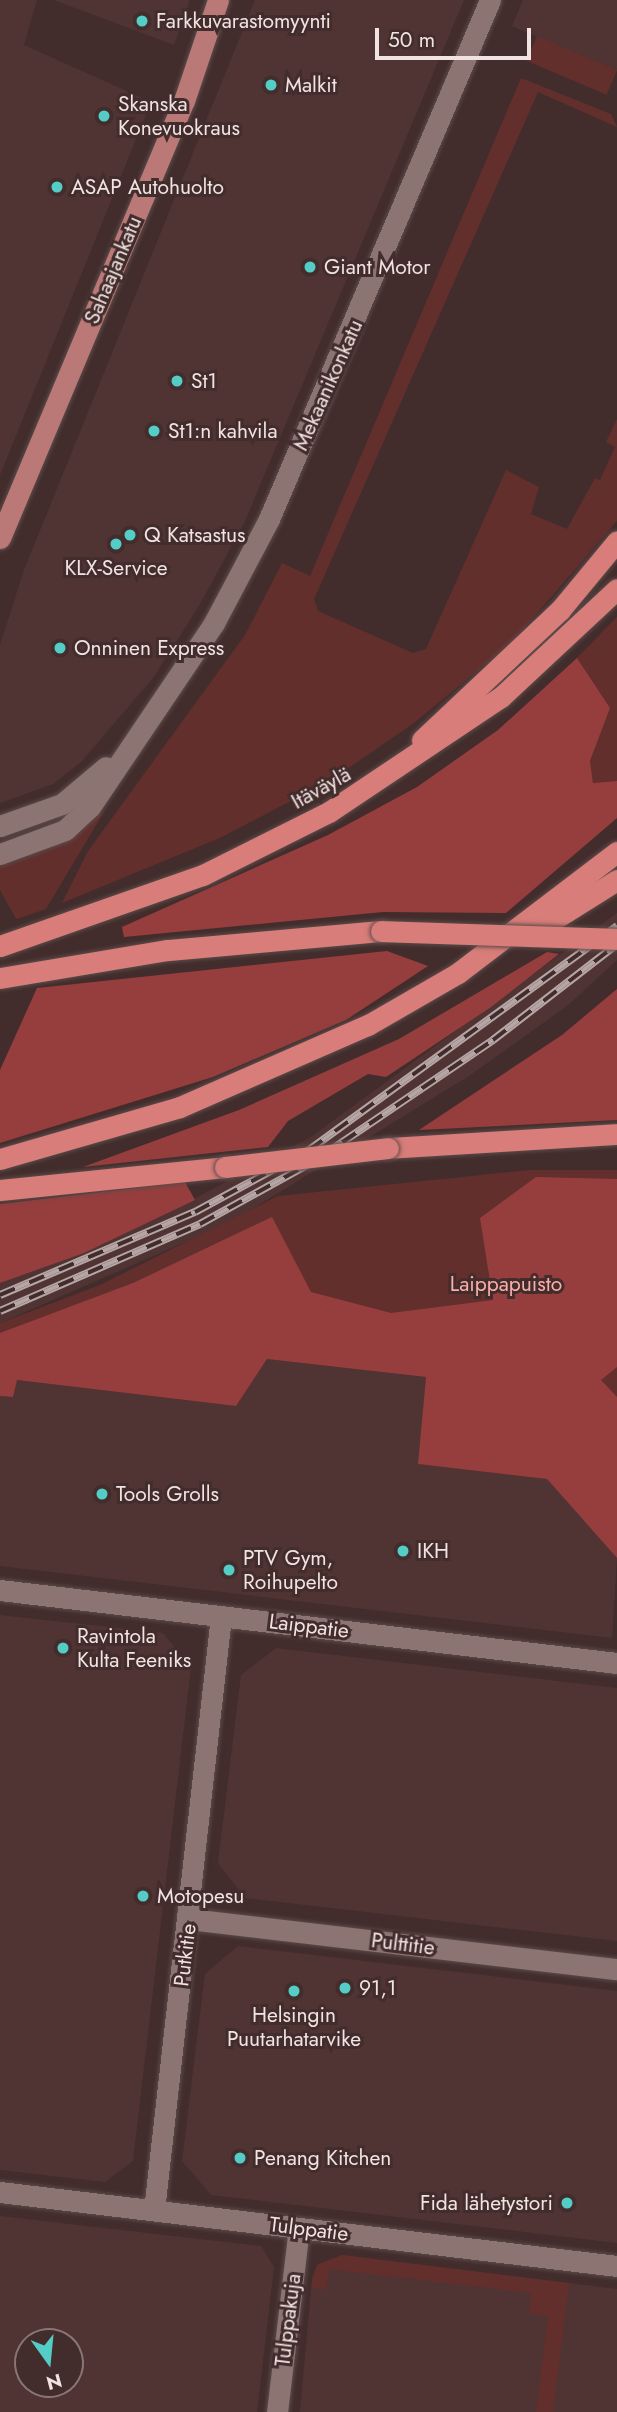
<!DOCTYPE html>
<meta charset="utf-8">
<style>
body{margin:0}
#map{position:relative;width:617px;height:2412px;overflow:hidden;background:#422d2c;font-family:Jost,sans-serif}
div>[style]{position:absolute}
[style*='--x']{left:calc(var(--x)*1px);top:calc(var(--y)*1px);width:calc(var(--w)*1px);rotate:calc(var(--a)*1deg)}
.built>*{inset:0;background:#503433}
.green>*{inset:0;background:#622f2d;transform-origin:0 0}
.forest>*{inset:0;background:#963e3d}
.roads{filter:drop-shadow(0 0 2px #5c4b4a) drop-shadow(0 0 2px #5c4b4a)}
.minor>*{height:21px;margin:-10.5px;padding:0 10.5px;transform-origin:10.5px;border-radius:10.5px;background:#8c7472}
.major>*{height:21px;margin:-10.5px;padding:0 10.5px;transform-origin:10.5px;border-radius:10.5px;background:#ba7976}
.highway>*{height:21px;margin:-10.5px;padding:0 10.5px;transform-origin:10.5px;border-radius:10.5px;background:#d87d79}
.rail>*{height:8px;margin-top:-4px;transform-origin:0;background:repeating-linear-gradient(90deg,#422d2c 0 16px,#b5a5a4 0 32px);box-sizing:border-box;border-block:2px solid #b5a5a4}
.bridges{filter:drop-shadow(0 0 2px #5c4b4a) drop-shadow(0 0 2px #5c4b4a)}
.highway-bridge>*{height:21px;margin:-10.5px;padding:0 10.5px;transform-origin:10.5px;border-radius:10.5px;background:#d87d79}
.dots>*{width:19px;height:19px;translate:-50% -50%;box-sizing:border-box;border:4px solid #422d2c;border-radius:50%}
span{translate:-50% -50%;white-space:nowrap;text-align:center;line-height:1.15;-webkit-text-stroke:6px #422d2c;paint-order:stroke}
.poi-label{font-size:21px;color:#f1e3e2}
.left{translate:0 -50%;text-align:left}
.right{translate:-100% -50%;text-align:right}
.street-label{font-size:21px;color:#f1e3e2}
.park-label{font-size:21px;color:#faaea9}
.north{position:absolute;left:14px;top:2328px;width:70px;height:70px;box-sizing:border-box;background:#422d2c;border:2px solid #887675;border-radius:50%;rotate:165deg;font-size:19px;font-weight:700;line-height:28px;text-align:center;color:#f1e3e2}
.north::after{content:'';display:block;margin:auto;width:24px;height:32px;background:#54cdc7;clip-path:polygon(50% 0,100% 100%,50% 72%,0 100%)}
.scale{position:absolute;left:375px;top:28px;width:156px;height:32px;box-sizing:border-box;border:4px solid #f1e3e2;border-top:0;padding-left:9px;font-size:21px;line-height:24px;white-space:nowrap;color:#f1e3e2;-webkit-text-stroke:5px #422d2c;paint-order:stroke}
</style>
<div id="map">
<div class="built">
<i style="clip-path:polygon(0 0,37px 0,24px 45px,151px 102px,0 475px)"></i>
<i style="clip-path:polygon(54px 0,190px 0,174px 45px)"></i>
<i style="clip-path:polygon(255px 0,464px 0,245px 521px,200px 604px,153px 678px,81px 762px,53px 784px,0 803px,0 645px,24px 570px)"></i>
<i style="clip-path:polygon(523px 0,617px 0,617px 70px,512px 26px)"></i>
<i style="clip-path:polygon(617px 913px,617px 960px,567px 1006px,469px 1076px,229px 1223px,0 1323px,0 1283px,156px 1219px,311px 1137px)"></i>
<i style="clip-path:polygon(267px 1359px,426px 1377px,419px 1464px,547px 1479px,617px 1558px,612px 1638px,0 1566px,0 1396px,13px 1397px,16px 1380px,236px 1406px)"></i>
<i style="clip-path:polygon(0 1615px,163px 1633px,191px 1667px,133px 2161px,105px 2182px,0 2170px)"></i>
<i style="clip-path:polygon(276px 1648px,617px 1688px,617px 1941px,245px 1898px,218px 1863px,241px 1675px)"></i>
<i style="clip-path:polygon(238px 1946px,617px 1991px,617px 2243px,211px 2195px,182px 2161px,205px 1974px)"></i>
<i style="clip-path:polygon(evenodd,0 2216px,261px 2246px,274px 2267px,257px 2412px,0 2412px,0 2216px,28px 2342px,70px 2342px,70px 2384px,28px 2384px,28px 2342px)"></i>
<i style="clip-path:polygon(342px 2255px,617px 2289px,617px 2412px,300px 2412px,312px 2278px,317px 2265px)"></i>
</div>
<div class="green">
<i style="left:537px;top:36px;width:87px;height:27px;rotate:23deg"></i>
<i style="clip-path:polygon(521px 78px,611px 114px,617px 127px,538px 92px,314px 599px,318px 611px,413px 653px,426px 649px,506px 470px,539px 487px,531px 514px,567px 529px,595px 478px,600px 480px,615px 447px,606px 442px,617px 419px,617px 521px,512px 642px,414px 723px,334px 778px,222px 837px,62px 903px,88px 851px,245px 635px,282px 563px,310px 576px)"></i>
<i style="clip-path:polygon(617px 617px,617px 781px,593px 783px,590px 761px,610px 708px,577px 658px)"></i>
<i style="clip-path:polygon(105px 810px,46px 909px,16px 919px,0 890px,0 866px,51px 848px)"></i>
<i style="clip-path:polygon(529px 1170px,617px 1170px,617px 1523px,433px 1369px,257px 1355px,0 1375px,0 1323px,100px 1285px,278px 1196px)"></i>
<i style="clip-path:polygon(342px 2255px,569px 2283px,553px 2412px,536px 2412px,548px 2316px,529px 2314px,531px 2293px,329px 2269px,326px 2290px,311px 2287px,317px 2265px)"></i>
</div>
<div class="forest">
<i style="clip-path:polygon(577px 658px,610px 708px,590px 761px,593px 783px,617px 781px,617px 818px,506px 913px,383px 912px,124px 937px,122px 927px,328px 835px,417px 787px,498px 730px)"></i>
<i style="clip-path:polygon(387px 951px,428px 966px,346px 1020px,213px 1077px,0 1143px,0 1070px,37px 988px)"></i>
<i style="clip-path:polygon(547px 952px,559px 954px,491px 1007px,386px 1077px,368px 1074px,288px 1121px,268px 1147px,83px 1167px,239px 1110px,399px 1039px)"></i>
<i style="clip-path:polygon(617px 989px,617px 1120px,419px 1130px,562px 1035px)"></i>
<i style="clip-path:polygon(536px 1177px,617px 1179px,617px 1367px,601px 1380px,617px 1397px,617px 1558px,547px 1479px,418px 1464px,426px 1377px,267px 1359px,236px 1406px,17px 1380px,13px 1397px,0 1396px,0 1333px,133px 1283px,272px 1217px,311px 1292px,391px 1313px,493px 1300px,480px 1218px)"></i>
<i style="clip-path:polygon(185px 1182px,195px 1200px,84px 1253px,0 1283px,0 1204px)"></i>
</div>
<div class="roads">
<div class="minor">
<i style="--x:0;--y:826;--w:66;--a:-19.5"></i>
<i style="--x:62;--y:804;--w:57;--a:-40.1"></i>
<i style="--x:0;--y:854;--w:69;--a:-20.3"></i>
<i style="--x:65;--y:830;--w:34;--a:-43"></i>
<i style="--x:90;--y:807;--w:222;--a:-56"></i>
<i style="--x:214;--y:623;--w:118;--a:-62.1"></i>
<i style="--x:269;--y:519;--w:564;--a:-66.93"></i>
<i style="--x:0;--y:1590;--w:621;--a:6.75"></i>
<i style="--x:189;--y:1919;--w:431;--a:6.7"></i>
<i style="--x:0;--y:2192;--w:621;--a:6.84"></i>
<i style="--x:154;--y:2210;--w:598;--a:-83.56"></i>
<i style="--x:277;--y:2412;--w:185;--a:-83.2"></i>
</div>
<div class="major">
<i style="--x:0;--y:538;--w:474;--a:-67.2"></i>
<i style="--x:184;--y:101;--w:107;--a:-71.4"></i>
</div>
<div class="highway">
<i style="--x:422;--y:740;--w:190;--a:-43.3"></i>
<i style="--x:560;--y:610;--w:89;--a:-50.4"></i>
<i style="--x:534;--y:932;--w:98;--a:-32.1"></i>
<i style="--x:0;--y:946;--w:215;--a:-19.3"></i>
<i style="--x:203;--y:875;--w:141;--a:-26.6"></i>
<i style="--x:329;--y:812;--w:207;--a:-33.8"></i>
<i style="--x:501;--y:697;--w:158;--a:-43"></i>
<i style="--x:0;--y:978;--w:170;--a:-9.5"></i>
<i style="--x:168;--y:950;--w:214;--a:-5.1"></i>
<i style="--x:388;--y:1148;--w:229;--a:-3.5"></i>
<i style="--x:0;--y:1159;--w:187;--a:-16.1"></i>
<i style="--x:180;--y:1107;--w:205;--a:-23.6"></i>
<i style="--x:368;--y:1025;--w:104;--a:-30"></i>
<i style="--x:458;--y:973;--w:200;--a:-37.3"></i>
<i style="--x:0;--y:1190;--w:226;--a:-5.8"></i>
</div>
</div>
<div class="rail">
<i style="--x:0;--y:1295;--w:212;--a:-23.1"></i>
<i style="--x:195;--y:1212;--w:130;--a:-28.5"></i>
<i style="--x:309;--y:1150;--w:381;--a:-36"></i>
<i style="--x:0;--y:1311;--w:218;--a:-23.5"></i>
<i style="--x:200;--y:1224;--w:132;--a:-28.9"></i>
<i style="--x:316;--y:1160;--w:214;--a:-34.1"></i>
<i style="--x:493;--y:1040;--w:157;--a:-37.7"></i>
</div>
<div class="bridges">
<div class="highway-bridge">
<i style="--x:381;--y:931;--w:236;--a:1.9"></i>
<i style="--x:225;--y:1167;--w:164;--a:-6.6"></i>
</div>
</div>
<div class="dots">
<i style="left:142px;top:21px;background:#54cdc7"></i>
<i style="left:271px;top:85px;background:#54cdc7"></i>
<i style="left:104px;top:116px;background:#54cdc7"></i>
<i style="left:57px;top:187px;background:#54cdc7"></i>
<i style="left:310px;top:267px;background:#54cdc7"></i>
<i style="left:177px;top:381px;background:#54cdc7"></i>
<i style="left:154px;top:431px;background:#54cdc7"></i>
<i style="left:130px;top:535px;background:#54cdc7"></i>
<i style="left:116px;top:544px;background:#54cdc7"></i>
<i style="left:60px;top:648px;background:#54cdc7"></i>
<i style="left:102px;top:1494px;background:#54cdc7"></i>
<i style="left:403px;top:1551px;background:#54cdc7"></i>
<i style="left:229px;top:1570px;background:#54cdc7"></i>
<i style="left:63px;top:1648px;background:#54cdc7"></i>
<i style="left:143px;top:1896px;background:#54cdc7"></i>
<i style="left:345px;top:1988px;background:#54cdc7"></i>
<i style="left:294px;top:1991px;background:#54cdc7"></i>
<i style="left:240px;top:2158px;background:#54cdc7"></i>
<i style="left:567px;top:2203px;background:#54cdc7"></i>
</div>
<div class="poi-label">
<span class="left" style="left:156px;top:21px">Farkkuvarastomyynti</span>
<span class="left" style="left:285px;top:85px">Malkit</span>
<span class="left" style="left:118px;top:116px">Skanska<br>Konevuokraus</span>
<span class="left" style="left:71px;top:187px">ASAP Autohuolto</span>
<span class="left" style="left:324px;top:267px">Giant Motor</span>
<span class="left" style="left:191px;top:381px">St1</span>
<span class="left" style="left:168px;top:431px">St1:n kahvila</span>
<span class="left" style="left:144px;top:535px">Q Katsastus</span>
<span style="left:116px;top:568px">KLX-Service</span>
<span class="left" style="left:74px;top:648px">Onninen Express</span>
<span class="left" style="left:116px;top:1494px">Tools Grolls</span>
<span class="left" style="left:417px;top:1551px">IKH</span>
<span class="left" style="left:243px;top:1570px">PTV Gym,<br>Roihupelto</span>
<span class="left" style="left:77px;top:1648px">Ravintola<br>Kulta Feeniks</span>
<span class="left" style="left:157px;top:1896px">Motopesu</span>
<span class="left" style="left:359px;top:1988px">91,1</span>
<span style="left:294px;top:2027px">Helsingin<br>Puutarhatarvike</span>
<span class="left" style="left:254px;top:2158px">Penang Kitchen</span>
<span class="right" style="left:553px;top:2203px">Fida lähetystori</span>
</div>
<div class="street-label">
<span style="left:113px;top:270px;rotate:-67deg">Sahaajankatu</span>
<span style="left:328px;top:385px;rotate:-66deg">Mekaanikonkatu</span>
<span style="left:321px;top:788px;rotate:-29deg">Itäväylä</span>
<span style="left:309px;top:1626px;rotate:7deg">Laippatie</span>
<span style="left:403px;top:1944px;rotate:7deg">Pulttitie</span>
<span style="left:185px;top:1955px;rotate:-83deg">Putkitie</span>
<span style="left:309px;top:2229px;rotate:7deg">Tulppatie</span>
<span style="left:288px;top:2320px;rotate:-83deg">Tulppakuja</span>
</div>
<div class="park-label">
<span style="left:506px;top:1284px">Laippapuisto</span>
</div>
<div class="north">N</div>
<div class="scale">50 m</div>
</div>
